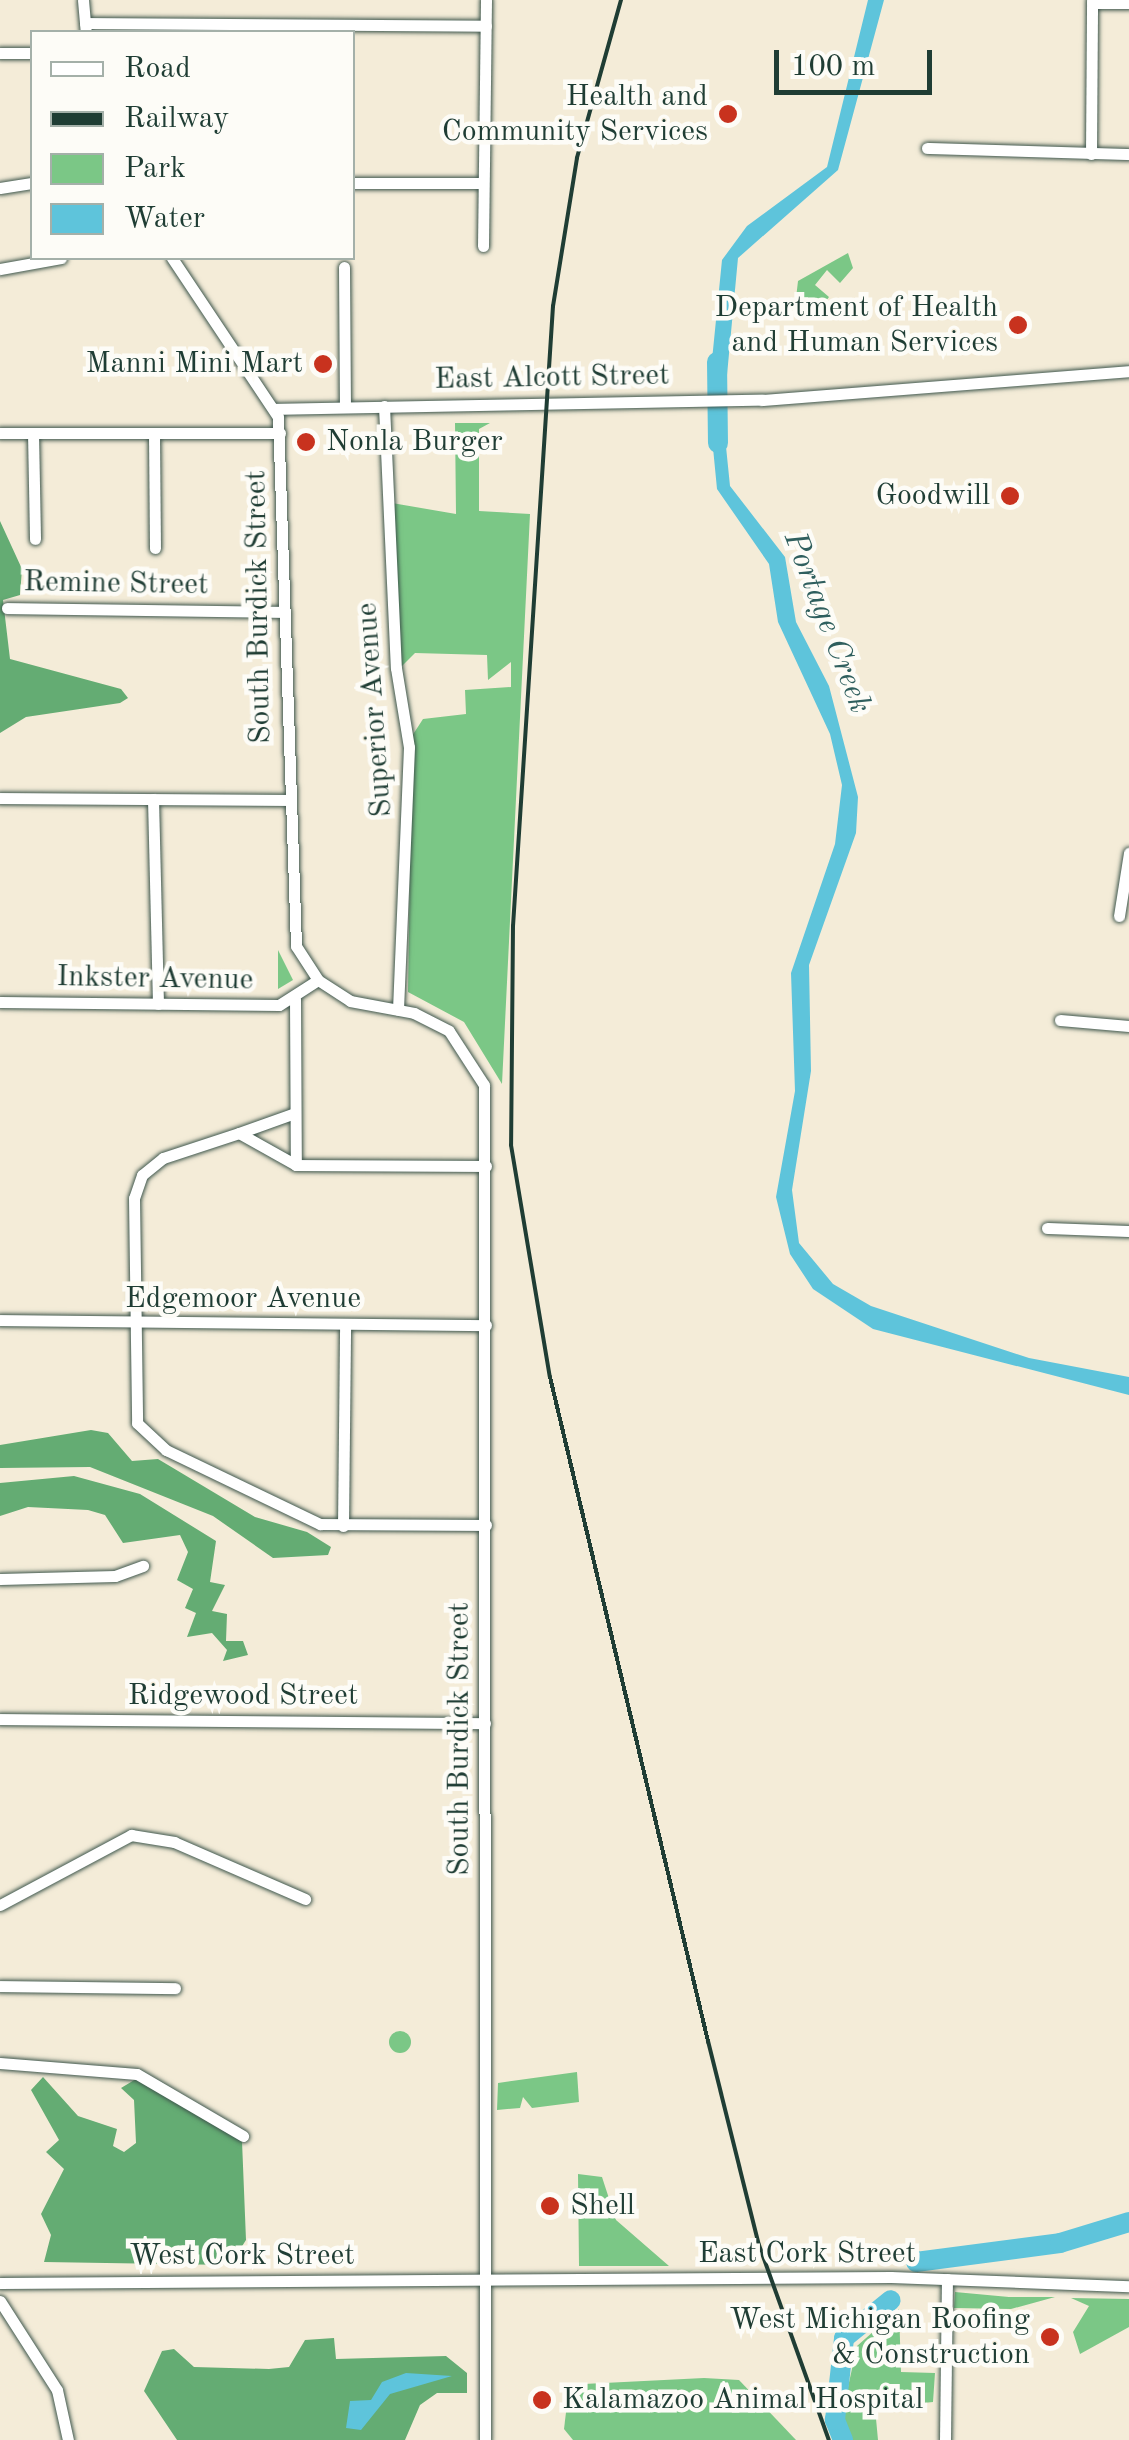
<!DOCTYPE html>
<style>
body{margin:0}
#map{position:relative;width:1129px;height:2440px;overflow:hidden;background:#f4ecd8;font-family:"Old Standard TT",serif}
div>[style]{position:absolute}
[style*='--x']{left:calc(var(--x)*1px);top:calc(var(--y)*1px);width:calc(var(--w)*1px);rotate:calc(var(--a)*1deg)}
.green>*{inset:0;background:#7bc786}
.round{border-radius:50%}
.forest>*{inset:0;background:#64ac73}
.water>*{inset:0;background:#5ec4db}
.river>*{height:20px;margin:-10px;padding:0 10px;transform-origin:10px;border-radius:10px;background:#5ec4db}
.roads{filter:drop-shadow(0 0 2px #3f574d) drop-shadow(0 0 2px #3f574d)}
.minor>*{height:11px;margin:-5.5px;padding:0 5.5px;transform-origin:5.5px;border-radius:5.5px;background:#fff}
.rail>*{height:4px;margin:-2px;padding:0 2px;transform-origin:2px;border-radius:2px;background:#1f3d34}
.dots>*{width:28px;height:28px;translate:-50% -50%;box-sizing:border-box;border:5px solid #fdfcf7;border-radius:50%}
span{translate:-50% -50%;white-space:nowrap;text-align:center;line-height:1.15;-webkit-text-stroke:9px #fdfcf7;paint-order:stroke}
.poi-label{font-size:30px;color:#1f3d34}
.right{translate:-100% -50%;text-align:right}
.left{translate:0 -50%;text-align:left}
.street-label{font-size:30px;color:#1f3d34}
.water-label{font-size:32px;color:#2f5f5e;font-style:italic}
.legend{position:absolute;left:30px;top:30px;width:325px;height:230px;box-sizing:border-box;background:#fdfcf7;border:2px solid #a4b0a9;margin:0;padding:12px 18px;list-style:none;font-size:30px;color:#1f3d34}
.legend li{display:flex;align-items:center;gap:20px;height:50px}
.legend b{width:50px;border:2px solid #a4b0a9}
.scale{position:absolute;left:774px;top:50px;width:158px;height:45px;box-sizing:border-box;border:5px solid #1f3d34;border-top:0;padding-left:12px;font-size:30px;line-height:35px;white-space:nowrap;color:#1f3d34;-webkit-text-stroke:8px #fdfcf7;paint-order:stroke}
</style>
<div id="map">
<div class="green">
<i style="clip-path:polygon(848px 253px,853px 268px,840px 283px,827px 270px,815px 285px,829px 297px,812px 320px,795px 307px,798px 281px)"></i>
<i style="clip-path:polygon(455px 423px,490px 423px,479px 429px,479px 511px,530px 514px,502px 1084px,464px 1022px,408px 992px,412px 736px,423px 719px,466px 714px,465px 690px,511px 687px,511px 662px,488px 680px,487px 655px,415px 653px,398px 670px,392px 503px,456px 514px)"></i>
<i style="clip-path:polygon(278px 950px,293px 980px,278px 989px)"></i>
<i class="round" style="left:389px;top:2031px;width:22px;height:22px"></i>
<i style="clip-path:polygon(577px 2072px,579px 2102px,532px 2108px,523px 2097px,520px 2108px,497px 2110px,498px 2083px)"></i>
<i style="clip-path:polygon(578px 2174px,602px 2177px,616px 2220px,669px 2266px,579px 2266px)"></i>
<i style="clip-path:polygon(955px 2292px,1009px 2297px,1055px 2297px,1011px 2309px,954px 2308px)"></i>
<i style="clip-path:polygon(1071px 2298px,1129px 2299px,1129px 2327px,1080px 2354px,1073px 2332px,1089px 2306px)"></i>
<i style="clip-path:polygon(899px 2309px,901px 2372px,935px 2373px,933px 2402px,875px 2408px,878px 2440px,849px 2440px,841px 2419px,857px 2346px)"></i>
<i style="clip-path:polygon(704px 2378px,739px 2380px,796px 2440px,573px 2440px,564px 2429px,567px 2404px,584px 2384px)"></i>
</div>
<div class="forest">
<i style="clip-path:polygon(0 521px,22px 569px,20px 595px,3px 600px,10px 659px,121px 689px,128px 698px,120px 703px,26px 717px,0 733px)"></i>
<i style="clip-path:polygon(91px 1430px,108px 1433px,132px 1461px,158px 1459px,255px 1517px,307px 1532px,331px 1547px,328px 1555px,273px 1558px,213px 1516px,90px 1467px,0 1468px,0 1445px)"></i>
<i style="clip-path:polygon(74px 1476px,140px 1494px,216px 1541px,210px 1582px,225px 1585px,212px 1611px,227px 1614px,226px 1641px,243px 1641px,248px 1655px,223px 1661px,227px 1650px,212px 1633px,187px 1637px,196px 1613px,185px 1608px,193px 1589px,177px 1580px,188px 1552px,180px 1535px,123px 1543px,105px 1515px,88px 1510px,28px 1507px,0 1516px,0 1483px)"></i>
<i style="clip-path:polygon(43px 2077px,78px 2116px,117px 2129px,113px 2146px,124px 2152px,136px 2143px,134px 2100px,121px 2088px,136px 2079px,242px 2141px,246px 2240px,230px 2265px,44px 2262px,51px 2235px,41px 2214px,64px 2169px,46px 2152px,59px 2140px,31px 2090px)"></i>
<i style="clip-path:polygon(334px 2338px,336px 2359px,446px 2356px,467px 2373px,467px 2393px,437px 2393px,420px 2405px,405px 2440px,177px 2440px,144px 2391px,162px 2351px,174px 2349px,194px 2367px,269px 2369px,289px 2367px,305px 2340px)"></i>
</div>
<div class="water">
<i style="clip-path:polygon(868px 0,884px 0,838px 170px,738px 258px,727px 375px,723px 390px,709px 390px,722px 260px,747px 226px,827px 167px)"></i>
<i style="clip-path:polygon(710px 417px,723px 417px,730px 486px,785px 557px,796px 622px,829px 686px,858px 797px,856px 833px,809px 965px,811px 1071px,792px 1190px,799px 1243px,833px 1284px,871px 1306px,1029px 1358px,1129px 1377px,1129px 1395px,873px 1329px,813px 1289px,790px 1254px,776px 1197px,795px 1091px,791px 973px,835px 844px,842px 785px,830px 734px,778px 622px,769px 564px,717px 489px)"></i>
<i style="clip-path:polygon(406px 2373px,452px 2376px,390px 2394px,361px 2430px,346px 2428px,350px 2401px,371px 2400px,382px 2382px)"></i>
</div>
<div class="river">
<i style="--x:717;--y:362;--w:81;--a:89.3"></i>
<i style="--x:916;--y:2262;--w:145;--a:-7.5"></i>
<i style="--x:1060;--y:2243;--w:72;--a:-16.9"></i>
<i style="--x:843;--y:2440;--w:22;--a:-112"></i>
<i style="--x:835;--y:2420;--w:82;--a:-83.7"></i>
<i style="--x:844;--y:2338;--w:60;--a:-39"></i>
</div>
<div class="roads">
<div class="minor">
<i style="--x:83;--y:0;--w:32;--a:85"></i>
<i style="--x:1092;--y:3;--w:37;--a:0"></i>
<i style="--x:85;--y:23;--w:401;--a:0.4"></i>
<i style="--x:0;--y:53;--w:32;--a:0"></i>
<i style="--x:927;--y:148;--w:202;--a:1.7"></i>
<i style="--x:1091;--y:154;--w:154;--a:-89.6"></i>
<i style="--x:352;--y:183;--w:131;--a:0"></i>
<i style="--x:0;--y:188;--w:32;--a:-9"></i>
<i style="--x:483;--y:246;--w:246;--a:-89.3"></i>
<i style="--x:172;--y:258;--w:191;--a:56.3"></i>
<i style="--x:278;--y:417;--w:529;--a:88.05"></i>
<i style="--x:296;--y:946;--w:40;--a:57.1"></i>
<i style="--x:318;--y:980;--w:38;--a:33"></i>
<i style="--x:350;--y:1001;--w:65;--a:10.6"></i>
<i style="--x:414;--y:1013;--w:39;--a:27"></i>
<i style="--x:449;--y:1031;--w:64;--a:57.1"></i>
<i style="--x:484;--y:1085;--w:1355;--a:89.96"></i>
<i style="--x:344;--y:267;--w:139;--a:89.6"></i>
<i style="--x:0;--y:269;--w:62;--a:-10.2"></i>
<i style="--x:384;--y:406;--w:262;--a:87.4"></i>
<i style="--x:396;--y:668;--w:80;--a:80.7"></i>
<i style="--x:409;--y:747;--w:263;--a:92.4"></i>
<i style="--x:274;--y:409;--w:488;--a:-1.1"></i>
<i style="--x:762;--y:400;--w:368;--a:-4.5"></i>
<i style="--x:0;--y:433;--w:280;--a:0"></i>
<i style="--x:33;--y:433;--w:106;--a:88.9"></i>
<i style="--x:154;--y:434;--w:114;--a:89.5"></i>
<i style="--x:7;--y:608;--w:276;--a:0.8"></i>
<i style="--x:0;--y:798;--w:287;--a:0.4"></i>
<i style="--x:153;--y:799;--w:205;--a:88.6"></i>
<i style="--x:1119;--y:916;--w:64;--a:-81"></i>
<i style="--x:295;--y:999;--w:166;--a:89.7"></i>
<i style="--x:0;--y:1002;--w:279;--a:0.6"></i>
<i style="--x:279;--y:1005;--w:46;--a:-32.7"></i>
<i style="--x:1060;--y:1020;--w:69;--a:5"></i>
<i style="--x:239;--y:1133;--w:59;--a:-19.7"></i>
<i style="--x:296;--y:1165;--w:65;--a:-150.7"></i>
<i style="--x:239;--y:1133;--w:80;--a:161.8"></i>
<i style="--x:163;--y:1158;--w:27;--a:141"></i>
<i style="--x:142;--y:1175;--w:24;--a:109"></i>
<i style="--x:134;--y:1198;--w:225;--a:89.2"></i>
<i style="--x:137;--y:1423;--w:40;--a:43"></i>
<i style="--x:166;--y:1450;--w:171;--a:25.7"></i>
<i style="--x:320;--y:1524;--w:166;--a:0.3"></i>
<i style="--x:296;--y:1165;--w:190;--a:0.3"></i>
<i style="--x:1047;--y:1228;--w:82;--a:2.1"></i>
<i style="--x:0;--y:1320;--w:486;--a:0.6"></i>
<i style="--x:343;--y:1526;--w:201;--a:-89.4"></i>
<i style="--x:0;--y:1579;--w:115;--a:-1.5"></i>
<i style="--x:115;--y:1576;--w:30;--a:-20"></i>
<i style="--x:0;--y:1719;--w:485;--a:0.5"></i>
<i style="--x:0;--y:1905;--w:149;--a:-28.1"></i>
<i style="--x:131;--y:1835;--w:44;--a:9.2"></i>
<i style="--x:174;--y:1842;--w:143;--a:23.5"></i>
<i style="--x:0;--y:1986;--w:175;--a:0.7"></i>
<i style="--x:0;--y:2063;--w:137;--a:4.6"></i>
<i style="--x:137;--y:2074;--w:123;--a:30.3"></i>
<i style="--x:0;--y:2283;--w:891;--a:-0.39"></i>
<i style="--x:891;--y:2277;--w:238;--a:2.2"></i>
<i style="--x:0;--y:2301;--w:106;--a:57.4"></i>
<i style="--x:57;--y:2390;--w:51;--a:77.6"></i>
<i style="--x:945;--y:2440;--w:161;--a:-89.3"></i>
</div>
</div>
<div class="rail">
<i style="--x:621;--y:0;--w:164;--a:105.6"></i>
<i style="--x:577;--y:158;--w:150;--a:99.2"></i>
<i style="--x:553;--y:306;--w:621;--a:93.69"></i>
<i style="--x:513;--y:926;--w:219;--a:90.5"></i>
<i style="--x:511;--y:1145;--w:235;--a:80.5"></i>
<i style="--x:550;--y:1377;--w:683;--a:76.62"></i>
<i style="--x:708;--y:2041;--w:210;--a:76"></i>
<i style="--x:759;--y:2245;--w:207;--a:70.3"></i>
</div>
<div class="dots">
<i style="left:728px;top:114px;background:#c8321e"></i>
<i style="left:1018px;top:325px;background:#c8321e"></i>
<i style="left:323px;top:364px;background:#c8321e"></i>
<i style="left:306px;top:442px;background:#c8321e"></i>
<i style="left:1010px;top:496px;background:#c8321e"></i>
<i style="left:550px;top:2206px;background:#c8321e"></i>
<i style="left:1050px;top:2337px;background:#c8321e"></i>
<i style="left:542px;top:2400px;background:#c8321e"></i>
</div>
<div class="poi-label">
<span class="right" style="left:708px;top:114px">Health and<br>Community Services</span>
<span class="right" style="left:998px;top:325px">Department of Health<br>and Human Services</span>
<span class="right" style="left:303px;top:364px">Manni Mini Mart</span>
<span class="left" style="left:326px;top:442px">Nonla Burger</span>
<span class="right" style="left:990px;top:496px">Goodwill</span>
<span class="left" style="left:570px;top:2206px">Shell</span>
<span class="right" style="left:1030px;top:2337px">West Michigan Roofing<br>&amp; Construction</span>
<span class="left" style="left:562px;top:2400px">Kalamazoo Animal Hospital</span>
</div>
<div class="street-label">
<span style="left:552px;top:378px;rotate:-1deg">East Alcott Street</span>
<span style="left:116px;top:584px;rotate:1deg">Remine Street</span>
<span style="left:259px;top:607px;rotate:-91deg">South Burdick Street</span>
<span style="left:375px;top:710px;rotate:-94deg">Superior Avenue</span>
<span style="left:155px;top:979px;rotate:1deg">Inkster Avenue</span>
<span style="left:243px;top:1299px">Edgemoor Avenue</span>
<span style="left:243px;top:1696px">Ridgewood Street</span>
<span style="left:460px;top:1739px;rotate:-90deg">South Burdick Street</span>
<span style="left:807px;top:2254px">East Cork Street</span>
<span style="left:242px;top:2256px">West Cork Street</span>
</div>
<div class="water-label">
<span style="left:826px;top:623px;rotate:69deg">Portage Creek</span>
</div>
<ul class="legend">
<li><b style="height:12px;background:#fff"></b>Road</li>
<li><b style="height:12px;background:#1f3d34"></b>Railway</li>
<li><b style="height:28px;background:#7bc786"></b>Park</li>
<li><b style="height:28px;background:#5ec4db"></b>Water</li>
</ul>
<div class="scale">100 m</div>
</div>
